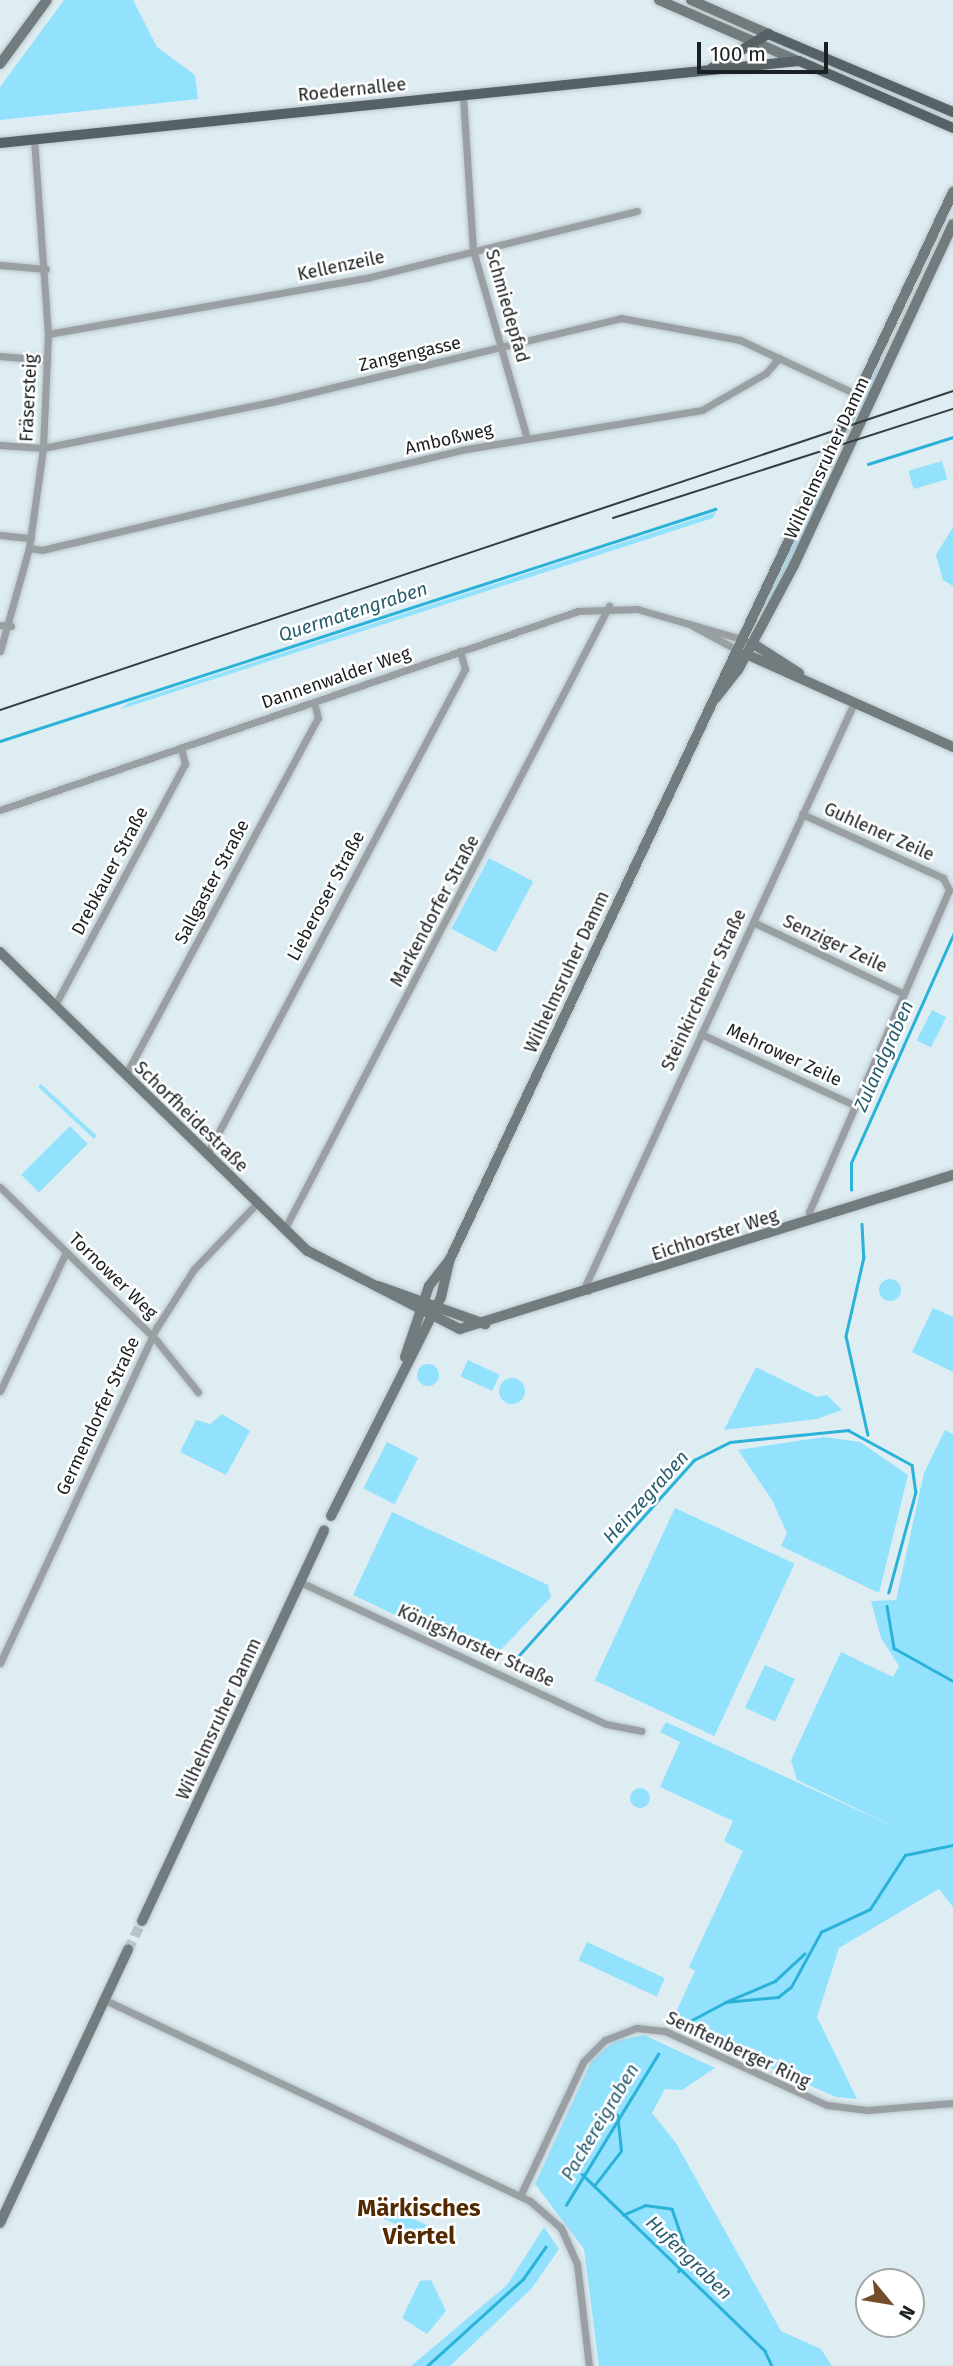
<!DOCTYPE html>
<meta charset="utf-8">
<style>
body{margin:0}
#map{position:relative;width:953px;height:2366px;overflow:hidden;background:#deedf2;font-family:"Fira Sans",sans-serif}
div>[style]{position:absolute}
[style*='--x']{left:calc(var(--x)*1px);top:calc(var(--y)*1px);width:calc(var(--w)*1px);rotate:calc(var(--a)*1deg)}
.green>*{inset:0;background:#92e1fd;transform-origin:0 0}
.round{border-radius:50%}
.stream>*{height:2.5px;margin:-1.25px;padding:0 1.25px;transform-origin:1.25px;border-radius:1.25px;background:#2ab2d8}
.secondary-tunnel>*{height:10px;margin-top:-5px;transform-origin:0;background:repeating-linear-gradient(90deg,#b7c4c8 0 10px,transparent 0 15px)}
.roads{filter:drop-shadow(0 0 2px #bbc8cd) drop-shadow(0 0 2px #bbc8cd)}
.street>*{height:7px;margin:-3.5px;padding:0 3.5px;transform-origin:3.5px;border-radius:3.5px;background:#999fa2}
.secondary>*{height:10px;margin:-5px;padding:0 5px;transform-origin:5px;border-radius:5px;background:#727c7f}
.primary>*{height:10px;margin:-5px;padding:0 5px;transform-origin:5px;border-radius:5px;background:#576266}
.tram>*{height:2px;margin:-1px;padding:0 1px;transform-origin:1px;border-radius:1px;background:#373d3f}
span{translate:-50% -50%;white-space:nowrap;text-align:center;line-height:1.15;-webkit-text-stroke:5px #fff;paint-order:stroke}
.street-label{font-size:18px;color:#1b2022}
.water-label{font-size:19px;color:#2a5e6f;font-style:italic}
.district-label{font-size:24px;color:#522900;font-weight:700}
.north{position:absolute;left:855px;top:2268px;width:70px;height:70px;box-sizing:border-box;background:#fff;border:2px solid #a4a6a7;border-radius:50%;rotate:120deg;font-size:19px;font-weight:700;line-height:28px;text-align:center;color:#1b2022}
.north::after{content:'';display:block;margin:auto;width:24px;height:32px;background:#734c2a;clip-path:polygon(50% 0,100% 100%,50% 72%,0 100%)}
.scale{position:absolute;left:697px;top:42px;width:131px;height:32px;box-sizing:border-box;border:4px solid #1b2022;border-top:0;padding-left:9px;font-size:21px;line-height:24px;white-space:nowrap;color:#1b2022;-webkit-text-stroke:5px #fff;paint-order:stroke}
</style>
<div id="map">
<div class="green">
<i style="clip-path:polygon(64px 0,133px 0,157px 47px,195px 75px,198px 99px,0 120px,0 87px)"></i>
<i style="left:877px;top:367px;width:4px;height:115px;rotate:27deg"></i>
<i style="left:942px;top:461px;width:19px;height:35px;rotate:74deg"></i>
<i style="clip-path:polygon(822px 488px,824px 492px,756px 628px,751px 626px)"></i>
<i style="clip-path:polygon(716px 512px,713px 518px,121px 709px,128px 703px)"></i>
<i style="clip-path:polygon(953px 527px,953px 586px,943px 580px,936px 555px)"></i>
<i style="left:489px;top:858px;width:50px;height:80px;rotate:28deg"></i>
<i style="left:932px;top:1010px;width:16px;height:34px;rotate:27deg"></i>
<i style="left:41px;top:1084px;width:76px;height:4px;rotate:43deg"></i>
<i style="left:70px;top:1126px;width:25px;height:69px;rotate:45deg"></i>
<i class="round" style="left:879px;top:1279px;width:22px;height:22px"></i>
<i style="clip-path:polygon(933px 1308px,953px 1317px,953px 1372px,912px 1352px)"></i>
<i style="left:468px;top:1360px;width:35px;height:18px;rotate:25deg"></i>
<i class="round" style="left:417px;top:1364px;width:22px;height:22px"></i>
<i style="clip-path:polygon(756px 1367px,817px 1397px,827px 1395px,842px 1410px,817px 1419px,724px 1430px)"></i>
<i class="round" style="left:499px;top:1378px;width:26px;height:26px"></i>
<i style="clip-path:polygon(222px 1414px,250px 1431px,226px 1475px,180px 1452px,196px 1420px,210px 1424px)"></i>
<i style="clip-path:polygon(945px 1430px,953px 1434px,953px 1907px,939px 1889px,839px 1948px,817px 2017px,857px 2099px,836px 2097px,671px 2023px,695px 1971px,689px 1967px,743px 1851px,724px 1841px,733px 1821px,660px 1787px,680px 1742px,660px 1732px,666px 1722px,899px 1829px,797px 1780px,791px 1760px,841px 1652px,893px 1677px,899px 1666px,881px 1638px,871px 1601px,896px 1600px,924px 1473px)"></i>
<i style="clip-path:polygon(824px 1437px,860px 1442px,908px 1475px,879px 1593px,781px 1546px,787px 1533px,772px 1500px,738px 1450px)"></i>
<i style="left:387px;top:1442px;width:35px;height:52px;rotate:27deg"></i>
<i style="left:675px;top:1508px;width:132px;height:190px;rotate:25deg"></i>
<i style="clip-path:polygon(392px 1512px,548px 1585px,551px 1597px,491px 1660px,353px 1595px)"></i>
<i style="left:765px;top:1665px;width:33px;height:47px;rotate:25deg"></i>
<i class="round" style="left:630px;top:1788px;width:20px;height:20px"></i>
<i style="left:587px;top:1942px;width:86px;height:20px;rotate:25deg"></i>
<i style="clip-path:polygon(644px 2035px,715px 2068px,682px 2090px,665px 2089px,652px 2113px,676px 2143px,781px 2331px,821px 2349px,832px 2366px,599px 2366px,584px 2249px,535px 2184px,592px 2060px,614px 2041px)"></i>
<i style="left:389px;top:2208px;width:49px;height:12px;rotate:24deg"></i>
<i style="clip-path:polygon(544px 2227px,559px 2249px,532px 2288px,450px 2366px,411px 2366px,507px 2285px)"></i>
<i style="clip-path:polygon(431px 2280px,446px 2311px,427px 2334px,402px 2318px,420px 2281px)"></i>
</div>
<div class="stream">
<i style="--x:868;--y:464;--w:89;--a:-17.6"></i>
<i style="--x:0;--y:741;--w:752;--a:-17.98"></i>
<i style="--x:851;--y:1190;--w:27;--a:-90"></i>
<i style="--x:851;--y:1163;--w:250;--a:-65.9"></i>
<i style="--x:862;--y:1224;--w:33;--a:87"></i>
<i style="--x:864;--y:1257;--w:81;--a:102.8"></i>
<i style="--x:846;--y:1336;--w:101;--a:77.5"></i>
<i style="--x:887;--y:1606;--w:43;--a:80.5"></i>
<i style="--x:894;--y:1648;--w:68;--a:29.2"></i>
<i style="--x:512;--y:1663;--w:273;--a:-48.1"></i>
<i style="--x:694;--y:1460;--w:40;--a:-26.6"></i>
<i style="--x:730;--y:1442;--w:119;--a:-5.8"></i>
<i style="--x:848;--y:1430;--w:73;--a:28.7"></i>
<i style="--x:912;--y:1465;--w:27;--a:82"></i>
<i style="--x:916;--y:1492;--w:104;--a:105.1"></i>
<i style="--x:728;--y:2001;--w:51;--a:-23.1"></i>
<i style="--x:775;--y:1981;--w:40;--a:-43"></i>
<i style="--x:690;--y:2021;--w:40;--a:-28"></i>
<i style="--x:725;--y:2002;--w:53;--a:-5.4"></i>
<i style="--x:778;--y:1997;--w:16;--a:-38"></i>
<i style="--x:791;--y:1987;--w:63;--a:-61.4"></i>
<i style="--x:821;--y:1932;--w:54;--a:-25.1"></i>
<i style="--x:870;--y:1909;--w:64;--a:-57.1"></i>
<i style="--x:905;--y:1855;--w:49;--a:-11.8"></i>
<i style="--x:582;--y:2174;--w:255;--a:44"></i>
<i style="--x:765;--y:2351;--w:17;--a:65"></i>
<i style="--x:594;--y:2186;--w:44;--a:-52.4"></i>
<i style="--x:621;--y:2151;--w:36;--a:-96"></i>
<i style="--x:566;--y:2205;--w:177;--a:-58.6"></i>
<i style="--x:623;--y:2215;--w:24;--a:-24"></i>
<i style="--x:645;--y:2205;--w:27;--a:8"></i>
<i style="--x:672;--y:2209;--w:46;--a:70.8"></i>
<i style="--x:687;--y:2252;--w:21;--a:113"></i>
<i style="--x:427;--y:2366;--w:130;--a:-42.2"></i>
<i style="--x:523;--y:2279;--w:39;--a:-55"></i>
</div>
<div class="secondary-tunnel">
<i style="--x:128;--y:1950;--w:32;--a:-64"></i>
</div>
<div class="roads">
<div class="street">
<i style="--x:463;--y:96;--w:154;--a:86.3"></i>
<i style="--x:473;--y:250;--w:196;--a:74"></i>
<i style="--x:0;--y:265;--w:46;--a:5"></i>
<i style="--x:48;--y:334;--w:327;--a:-10"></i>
<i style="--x:370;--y:277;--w:275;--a:-13.9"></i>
<i style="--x:0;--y:356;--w:47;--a:4.9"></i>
<i style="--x:0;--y:445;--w:43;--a:4"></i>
<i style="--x:43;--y:448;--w:238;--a:-11.4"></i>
<i style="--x:276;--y:401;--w:355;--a:-13.5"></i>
<i style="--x:621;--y:318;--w:121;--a:10.5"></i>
<i style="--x:740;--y:340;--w:130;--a:25"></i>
<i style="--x:0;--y:535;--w:31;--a:6"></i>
<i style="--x:29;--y:548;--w:13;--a:9"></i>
<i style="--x:42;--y:550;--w:431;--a:-13.4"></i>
<i style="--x:461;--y:450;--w:244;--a:-9.4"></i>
<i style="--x:702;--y:410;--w:74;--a:-30"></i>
<i style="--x:766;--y:373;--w:20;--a:-49"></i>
<i style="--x:0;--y:625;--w:11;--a:5"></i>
<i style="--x:693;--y:626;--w:55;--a:28.4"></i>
<i style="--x:0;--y:651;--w:107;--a:-74.3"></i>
<i style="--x:29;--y:548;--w:101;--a:-82"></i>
<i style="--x:43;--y:448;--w:114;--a:-87.5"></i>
<i style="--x:48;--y:334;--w:194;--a:-94.1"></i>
<i style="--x:0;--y:810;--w:611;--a:-19"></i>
<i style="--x:578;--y:611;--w:59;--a:-1.9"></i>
<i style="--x:637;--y:609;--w:112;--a:16"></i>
<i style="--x:802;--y:814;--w:155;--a:24.4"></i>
<i style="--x:943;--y:878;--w:13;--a:63"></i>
<i style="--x:949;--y:890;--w:351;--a:113.5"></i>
<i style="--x:809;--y:1212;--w:8;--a:76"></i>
<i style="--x:753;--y:922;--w:167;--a:25.5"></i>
<i style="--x:55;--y:1005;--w:274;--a:-61.7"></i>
<i style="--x:185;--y:764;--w:16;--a:-104"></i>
<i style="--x:701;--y:1034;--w:169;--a:24.9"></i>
<i style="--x:126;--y:1074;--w:404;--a:-61.7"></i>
<i style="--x:318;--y:718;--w:16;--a:-104"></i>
<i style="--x:207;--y:1154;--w:549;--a:-61.99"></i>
<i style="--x:465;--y:669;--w:19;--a:-106"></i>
<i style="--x:0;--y:1187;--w:219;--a:44.4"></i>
<i style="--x:156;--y:1340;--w:67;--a:51.1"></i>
<i style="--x:284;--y:1230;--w:704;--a:-62.49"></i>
<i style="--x:588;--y:1291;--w:7;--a:-106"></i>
<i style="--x:586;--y:1284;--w:642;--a:-65.23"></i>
<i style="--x:0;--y:1391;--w:154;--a:-64.6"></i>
<i style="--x:300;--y:1582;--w:337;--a:24.9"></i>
<i style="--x:606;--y:1724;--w:36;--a:11"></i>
<i style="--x:0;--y:1663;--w:371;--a:-65"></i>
<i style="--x:157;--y:1327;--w:69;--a:-57.5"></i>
<i style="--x:194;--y:1269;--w:91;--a:-46.3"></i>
<i style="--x:105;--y:2000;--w:470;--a:25.3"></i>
<i style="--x:530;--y:2201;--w:41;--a:41.1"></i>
<i style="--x:561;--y:2228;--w:39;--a:66"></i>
<i style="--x:577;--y:2264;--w:103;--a:83.3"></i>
<i style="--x:521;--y:2194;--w:146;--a:-64.8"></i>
<i style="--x:583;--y:2062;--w:31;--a:-45"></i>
<i style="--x:605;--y:2040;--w:34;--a:-21"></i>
<i style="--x:637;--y:2028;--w:28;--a:6"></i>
<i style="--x:665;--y:2031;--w:178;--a:24.6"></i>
<i style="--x:827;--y:2105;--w:40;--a:7.1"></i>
<i style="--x:867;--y:2110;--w:86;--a:-4.7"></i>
</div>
<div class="secondary">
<i style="--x:659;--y:0;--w:152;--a:23.7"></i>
<i style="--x:691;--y:0;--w:84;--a:23.8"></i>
<i style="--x:0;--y:64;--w:79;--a:-53.7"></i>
<i style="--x:752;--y:643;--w:56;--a:32.6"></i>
<i style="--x:746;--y:654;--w:227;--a:24.2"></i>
<i style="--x:715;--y:699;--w:37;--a:-52"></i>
<i style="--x:738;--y:670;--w:119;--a:-61.9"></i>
<i style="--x:794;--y:565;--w:376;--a:-65"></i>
<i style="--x:0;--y:952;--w:429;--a:44.2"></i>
<i style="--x:308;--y:1251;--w:171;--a:27.2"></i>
<i style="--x:460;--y:1329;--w:516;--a:-17.35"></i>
<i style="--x:378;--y:1286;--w:114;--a:19.6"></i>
<i style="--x:405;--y:1357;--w:75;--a:-71.3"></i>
<i style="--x:429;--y:1286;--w:34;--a:-52"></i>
<i style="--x:450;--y:1259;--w:1180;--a:-64.76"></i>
<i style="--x:331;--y:1516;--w:245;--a:-63.3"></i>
<i style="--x:441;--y:1297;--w:39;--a:-77"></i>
<i style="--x:142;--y:1921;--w:431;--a:-65"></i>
<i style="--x:0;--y:2223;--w:302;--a:-64.9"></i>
</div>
<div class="primary">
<i style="--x:712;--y:68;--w:66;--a:-31.3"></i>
<i style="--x:768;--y:34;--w:201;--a:22.9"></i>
<i style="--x:0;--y:143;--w:803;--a:-5.86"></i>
<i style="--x:799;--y:61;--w:168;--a:23.5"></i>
</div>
</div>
<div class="tram">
<i style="--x:613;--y:518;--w:357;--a:-17.8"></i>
<i style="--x:0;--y:710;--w:1005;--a:-18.51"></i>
</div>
<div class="street-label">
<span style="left:352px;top:90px;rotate:-6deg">Roedernallee</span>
<span style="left:341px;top:266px;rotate:-12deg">Kellenzeile</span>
<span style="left:507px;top:306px;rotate:74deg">Schmiedepfad</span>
<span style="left:410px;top:354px;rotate:-13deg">Zangengasse</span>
<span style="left:29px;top:398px;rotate:-87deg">Fräsersteig</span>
<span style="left:449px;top:439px;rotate:-13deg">Amboßweg</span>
<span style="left:827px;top:458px;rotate:-65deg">Wilhelmsruher Damm</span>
<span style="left:336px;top:678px;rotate:-19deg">Dannenwalder Weg</span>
<span style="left:879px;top:832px;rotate:24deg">Guhlener Zeile</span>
<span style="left:110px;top:871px;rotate:-62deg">Drebkauer Straße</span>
<span style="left:212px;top:882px;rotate:-62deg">Sallgaster Straße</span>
<span style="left:326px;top:896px;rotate:-62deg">Lieberoser Straße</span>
<span style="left:435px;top:911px;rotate:-62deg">Markendorfer Straße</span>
<span style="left:835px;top:944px;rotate:25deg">Senziger Zeile</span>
<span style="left:567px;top:972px;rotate:-65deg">Wilhelmsruher Damm</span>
<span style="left:704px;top:990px;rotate:-65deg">Steinkirchener Straße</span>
<span style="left:784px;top:1055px;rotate:25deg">Mehrower Zeile</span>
<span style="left:191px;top:1117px;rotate:44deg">Schorfheidestraße</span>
<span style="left:715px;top:1235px;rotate:-18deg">Eichhorster Weg</span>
<span style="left:113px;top:1276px;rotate:44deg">Tornower Weg</span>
<span style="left:98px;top:1416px;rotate:-65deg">Germendorfer Straße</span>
<span style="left:476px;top:1646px;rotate:25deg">Königshorster Straße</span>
<span style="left:219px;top:1719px;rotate:-65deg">Wilhelmsruher Damm</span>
<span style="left:738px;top:2050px;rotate:25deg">Senftenberger Ring</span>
</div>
<div class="water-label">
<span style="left:353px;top:612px;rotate:-18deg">Quermatengraben</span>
<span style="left:884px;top:1056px;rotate:-66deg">Zulandgraben</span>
<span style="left:646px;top:1497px;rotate:-48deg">Heinzegraben</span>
<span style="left:600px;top:2122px;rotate:-59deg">Packereigraben</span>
<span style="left:689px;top:2258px;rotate:44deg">Hufengraben</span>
</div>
<div class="district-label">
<span style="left:419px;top:2223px">Märkisches<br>Viertel</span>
</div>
<div class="north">N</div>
<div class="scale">100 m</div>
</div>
